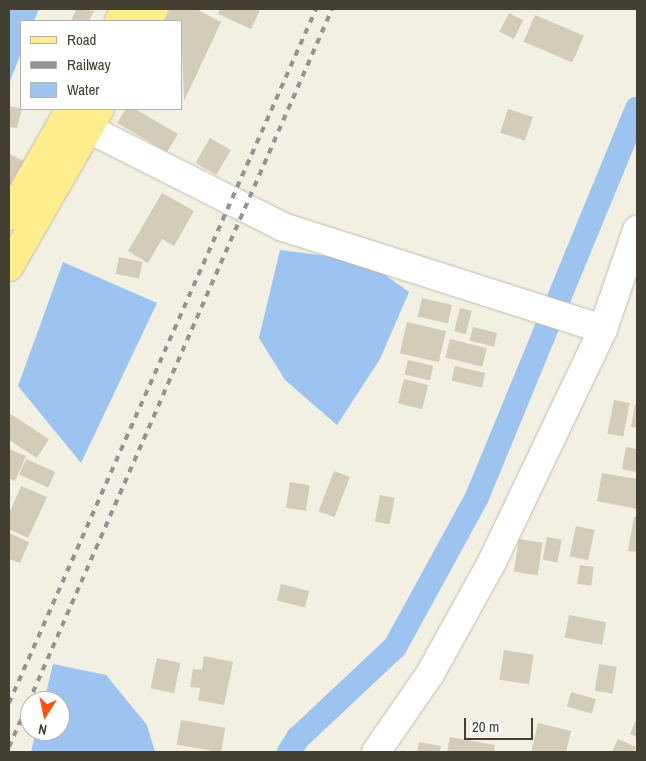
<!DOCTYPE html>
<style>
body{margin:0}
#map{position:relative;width:646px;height:761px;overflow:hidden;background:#f2efe3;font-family:"Archivo Narrow",sans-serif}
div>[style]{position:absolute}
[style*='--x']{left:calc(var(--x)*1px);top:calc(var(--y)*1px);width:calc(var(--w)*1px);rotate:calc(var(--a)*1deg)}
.water>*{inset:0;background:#9dc3f0}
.canal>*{height:24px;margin:-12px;padding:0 12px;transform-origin:12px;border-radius:12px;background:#9dc3f0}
.building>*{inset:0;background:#d3ccb8;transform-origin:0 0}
.roads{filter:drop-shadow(0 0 1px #c0bba8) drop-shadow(0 0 1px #c0bba8)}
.minor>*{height:28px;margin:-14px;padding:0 14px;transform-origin:14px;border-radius:14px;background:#fff}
.major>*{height:28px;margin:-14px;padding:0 14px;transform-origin:14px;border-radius:14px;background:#ffed8e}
.rail>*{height:4px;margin-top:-2px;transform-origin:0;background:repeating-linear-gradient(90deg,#939393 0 6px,transparent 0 12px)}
span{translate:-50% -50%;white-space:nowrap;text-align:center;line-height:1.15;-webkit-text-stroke:4px #fff;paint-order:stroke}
.frame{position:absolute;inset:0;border:10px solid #433f33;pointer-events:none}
.legend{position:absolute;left:20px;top:20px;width:162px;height:90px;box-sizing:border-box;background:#fff;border:1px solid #b4b2ad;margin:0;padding:6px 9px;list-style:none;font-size:15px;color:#433f33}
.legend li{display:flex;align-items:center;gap:10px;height:25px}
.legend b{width:25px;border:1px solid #b4b2ad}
.north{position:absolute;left:20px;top:691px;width:50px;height:50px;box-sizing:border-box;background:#fff;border:1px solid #b4b2ad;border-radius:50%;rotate:190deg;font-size:14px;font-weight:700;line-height:20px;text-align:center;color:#433f33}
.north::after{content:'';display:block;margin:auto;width:18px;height:22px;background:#fc510f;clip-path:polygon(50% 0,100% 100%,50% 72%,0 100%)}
.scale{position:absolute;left:464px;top:718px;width:69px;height:22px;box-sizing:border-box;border:2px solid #433f33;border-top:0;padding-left:6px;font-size:15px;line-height:18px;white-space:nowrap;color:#433f33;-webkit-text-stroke:4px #fff;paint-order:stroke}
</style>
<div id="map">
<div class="water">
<i style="clip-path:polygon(9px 9px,39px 9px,34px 21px,21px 21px,21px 53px,9px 84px)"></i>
<i style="clip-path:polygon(280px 250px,366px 261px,409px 292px,380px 359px,337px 425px,285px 380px,259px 338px)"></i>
<i style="clip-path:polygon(63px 262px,157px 303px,81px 463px,18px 386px)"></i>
<i style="clip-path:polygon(53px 664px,106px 675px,147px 725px,155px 752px,31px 752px,36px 731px,60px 731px,60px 701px,44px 701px)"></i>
</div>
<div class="canal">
<i style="--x:289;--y:752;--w:17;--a:-57"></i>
<i style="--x:298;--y:738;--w:133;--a:-43.2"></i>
<i style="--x:395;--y:647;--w:171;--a:-61.3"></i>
<i style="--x:477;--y:497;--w:420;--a:-67.6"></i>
</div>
<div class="building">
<i style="clip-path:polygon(76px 9px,94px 11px,89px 21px,71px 21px)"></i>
<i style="clip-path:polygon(171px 9px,196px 9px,221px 22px,184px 101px,181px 21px,165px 21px)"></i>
<i style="clip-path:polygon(220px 9px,257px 9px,260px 10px,251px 29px,218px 14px)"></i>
<i style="left:509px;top:13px;width:16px;height:21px;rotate:27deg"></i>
<i style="left:535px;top:15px;width:53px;height:29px;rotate:23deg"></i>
<i style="clip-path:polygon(9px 106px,22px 109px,17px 128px,9px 127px)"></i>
<i style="clip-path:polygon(126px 109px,135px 109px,178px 134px,167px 152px,117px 123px)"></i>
<i style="left:508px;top:109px;width:26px;height:25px;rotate:18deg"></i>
<i style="left:210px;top:138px;width:24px;height:29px;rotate:30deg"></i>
<i style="clip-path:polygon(9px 154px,28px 163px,9px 201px)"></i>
<i style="clip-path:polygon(162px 193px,194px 211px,174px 246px,162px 239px,148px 263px,128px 251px)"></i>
<i style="left:119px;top:257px;width:24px;height:17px;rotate:12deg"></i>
<i style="left:422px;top:298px;width:31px;height:19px;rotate:13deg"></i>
<i style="left:460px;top:308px;width:12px;height:24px;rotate:14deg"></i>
<i style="left:407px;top:322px;width:40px;height:32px;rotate:13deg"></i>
<i style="left:473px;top:327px;width:25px;height:14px;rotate:14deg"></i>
<i style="left:450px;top:339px;width:38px;height:19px;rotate:14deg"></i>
<i style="left:408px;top:360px;width:26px;height:15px;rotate:13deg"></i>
<i style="left:455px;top:366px;width:31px;height:15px;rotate:13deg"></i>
<i style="left:404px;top:379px;width:25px;height:25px;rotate:14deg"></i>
<i style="left:614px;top:400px;width:16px;height:34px;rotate:11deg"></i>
<i style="clip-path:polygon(635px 404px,637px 405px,637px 428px,631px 427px)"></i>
<i style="clip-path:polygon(9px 413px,49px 439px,37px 458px,9px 440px)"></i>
<i style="clip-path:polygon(626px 447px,637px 449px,637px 472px,622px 469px)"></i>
<i style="clip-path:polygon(9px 449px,26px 456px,15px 481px,9px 478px)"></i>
<i style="left:26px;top:459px;width:32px;height:17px;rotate:24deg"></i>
<i style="left:334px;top:471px;width:17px;height:43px;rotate:21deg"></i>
<i style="clip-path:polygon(602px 473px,637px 479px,637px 509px,597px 501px)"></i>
<i style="left:290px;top:482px;width:20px;height:26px;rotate:9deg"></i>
<i style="clip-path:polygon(21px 486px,47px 497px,28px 538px,9px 529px,9px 514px)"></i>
<i style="left:380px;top:495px;width:15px;height:27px;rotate:11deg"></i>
<i style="clip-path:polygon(634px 517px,637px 517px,637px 552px,628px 551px)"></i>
<i style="left:576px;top:526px;width:19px;height:31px;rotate:12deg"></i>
<i style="clip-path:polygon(9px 533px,29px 542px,20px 563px,9px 559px)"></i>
<i style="left:547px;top:537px;width:15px;height:23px;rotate:11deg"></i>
<i style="left:519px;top:539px;width:24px;height:33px;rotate:9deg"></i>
<i style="left:580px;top:565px;width:14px;height:19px;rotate:8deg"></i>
<i style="left:281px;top:584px;width:29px;height:17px;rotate:14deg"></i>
<i style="left:569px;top:615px;width:38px;height:23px;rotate:11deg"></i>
<i style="left:504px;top:650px;width:30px;height:30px;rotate:9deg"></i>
<i style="clip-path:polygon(204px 656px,233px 662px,224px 705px,198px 700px,200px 688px,190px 687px,193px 669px,202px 670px)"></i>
<i style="left:157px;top:658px;width:24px;height:31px;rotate:12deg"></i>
<i style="left:599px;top:664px;width:18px;height:27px;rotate:9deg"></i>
<i style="left:571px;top:692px;width:26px;height:15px;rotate:16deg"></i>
<i style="clip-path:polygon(637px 718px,637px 737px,630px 734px)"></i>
<i style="left:181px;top:720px;width:45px;height:25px;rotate:10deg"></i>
<i style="clip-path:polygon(538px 723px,571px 731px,566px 752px,531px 752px)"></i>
<i style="clip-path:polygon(450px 737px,495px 745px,494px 752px,447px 752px)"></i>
<i style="clip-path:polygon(618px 739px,636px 747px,633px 752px,612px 752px)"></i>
<i style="clip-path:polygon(419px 742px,441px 746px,440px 752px,417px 752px)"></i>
</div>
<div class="roads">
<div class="minor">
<i style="--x:89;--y:129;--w:217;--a:26.8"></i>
<i style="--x:283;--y:227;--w:336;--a:17.7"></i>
<i style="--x:376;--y:752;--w:95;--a:-55.3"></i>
<i style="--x:430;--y:674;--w:128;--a:-61"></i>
<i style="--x:492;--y:562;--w:258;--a:-64.5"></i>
<i style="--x:603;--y:329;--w:105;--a:-71"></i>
</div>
<div class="major">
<i style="--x:119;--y:21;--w:14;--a:-60"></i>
<i style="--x:147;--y:21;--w:14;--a:-60"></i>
<i style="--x:9;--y:216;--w:123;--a:-60.3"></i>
<i style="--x:9;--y:267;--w:182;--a:-60.1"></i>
</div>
</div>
<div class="rail">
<i style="--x:9;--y:703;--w:759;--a:-66.14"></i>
<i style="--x:9;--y:747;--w:806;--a:-66.36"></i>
</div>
<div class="frame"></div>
<ul class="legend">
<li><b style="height:6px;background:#ffed8e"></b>Road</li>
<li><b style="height:6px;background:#939393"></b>Railway</li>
<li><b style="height:14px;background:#9dc3f0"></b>Water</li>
</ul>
<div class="north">N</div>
<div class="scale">20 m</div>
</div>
